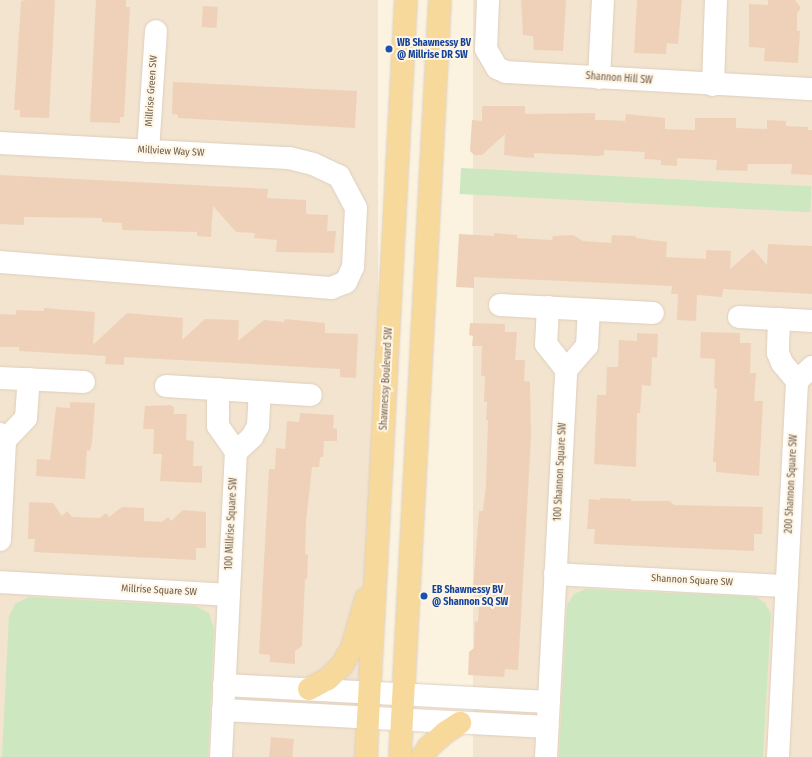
<!DOCTYPE html>
<style>
body{margin:0}
#map{position:relative;width:812px;height:757px;overflow:hidden;background:#fbf2e0;font-family:"Fira Sans Condensed",sans-serif}
div>[style]{position:absolute}
[style*='--x']{left:calc(var(--x)*1px);top:calc(var(--y)*1px);width:calc(var(--w)*1px);rotate:calc(var(--a)*1deg)}
.residential>*{inset:0;background:#f2e4cf;transform-origin:0 0}
.green>*{inset:0;background:#cde7c0;transform-origin:0 0}
.building>*{inset:0;background:#efd1b9;transform-origin:0 0}
.roads{filter:drop-shadow(0 0 1px #decebd) drop-shadow(0 0 1px #decebd)}
.minor>*{height:22px;margin:-11px;padding:0 11px;transform-origin:11px;border-radius:11px;background:#fff}
.major>*{height:22px;margin:-11px;padding:0 11px;transform-origin:11px;border-radius:11px;background:#f7da9b}
.dots>*{width:11px;height:11px;translate:-50% -50%;box-sizing:border-box;border:2px solid #fef6e5;border-radius:50%}
span{translate:-50% -50%;white-space:nowrap;text-align:center;line-height:1.15;-webkit-text-stroke:4px #fef6e5;paint-order:stroke}
.transit-label{font-size:10px;color:#164399;font-weight:700}
.left{translate:0 -50%;text-align:left}
.street-label{font-size:10px;color:#705949}
</style>
<div id="map">
<div class="residential">
<i style="left:0;top:0;width:378px;height:757px"></i>
<i style="left:473px;top:0;width:339px;height:758px"></i>
</div>
<div class="green">
<i style="left:461px;top:168px;width:351px;height:26px;rotate:3deg"></i>
<i style="clip-path:polygon(586px 589px,756px 597px,765px 603px,771px 614px,763px 757px,559px 757px,567px 605px,574px 594px)"></i>
<i style="clip-path:polygon(29px 597px,195px 606px,209px 613px,214px 629px,208px 757px,2px 757px,9px 616px,15px 604px)"></i>
</div>
<div class="building">
<i style="clip-path:polygon(26px 0,55px 0,49px 118px,20px 117px,20px 110px,14px 110px,21px 1px)"></i>
<i style="clip-path:polygon(96px 0,126px 0,126px 7px,130px 7px,124px 117px,120px 117px,120px 123px,90px 122px)"></i>
<i style="clip-path:polygon(521px 0,566px 0,563px 51px,534px 50px,533px 36px,523px 35px)"></i>
<i style="clip-path:polygon(637px 0,682px 0,678px 44px,667px 43px,666px 54px,634px 53px)"></i>
<i style="clip-path:polygon(768px 0,795px 0,801px 8px,797px 13px,797px 31px,800px 31px,798px 63px,764px 61px,765px 48px,749px 47px,749px 4px,768px 5px)"></i>
<i style="left:203px;top:6px;width:15px;height:21px;rotate:4deg"></i>
<i style="clip-path:polygon(173px 82px,357px 91px,355px 128px,178px 118px,178px 115px,172px 114px)"></i>
<i style="clip-path:polygon(482px 106px,525px 106px,525px 114px,595px 113px,595px 120px,606px 120px,625px 121px,626px 114px,665px 118px,665px 129px,695px 130px,695px 118px,736px 118px,736px 128px,767px 129px,767px 120px,786px 121px,786px 126px,808px 127px,808px 130px,812px 130px,812px 175px,791px 174px,792px 164px,748px 164px,747px 171px,716px 170px,717px 160px,677px 158px,677px 166px,661px 165px,661px 160px,644px 159px,645px 152px,604px 150px,604px 155px,598px 156px,534px 153px,534px 158px,520px 157px,504px 155px,505px 134px,482px 155px,474px 155px,470px 151px,472px 120px,482px 121px)"></i>
<i style="clip-path:polygon(0 175px,268px 189px,267px 198px,306px 200px,306px 214px,328px 215px,327px 231px,336px 231px,334px 253px,276px 252px,277px 240px,254px 238px,255px 233px,236px 232px,213px 206px,211px 237px,197px 236px,197px 232px,122px 230px,122px 223px,102px 222px,102px 218px,24px 217px,24px 225px,0 224px)"></i>
<i style="clip-path:polygon(494px 233px,517px 235px,517px 238px,552px 240px,553px 236px,573px 235px,583px 241px,611px 243px,612px 235px,636px 236px,636px 238px,667px 242px,666px 257px,706px 259px,706px 250px,731px 251px,730px 269px,753px 249px,767px 265px,768px 244px,812px 246px,812px 294px,723px 289px,722px 297px,697px 295px,696px 321px,677px 320px,678px 294px,671px 294px,672px 286px,474px 277px,474px 288px,456px 287px,459px 234px,494px 236px)"></i>
<i style="clip-path:polygon(44px 308px,95px 312px,93px 345px,127px 313px,183px 318px,182px 340px,205px 319px,239px 320px,238px 341px,264px 320px,284px 322px,285px 319px,325px 323px,325px 333px,358px 334px,356px 378px,340px 377px,340px 369px,124px 357px,124px 365px,105px 364px,106px 356px,19px 351px,19px 347px,0 347px,0 314px,16px 315px,16px 310px,44px 311px)"></i>
<i style="clip-path:polygon(470px 323px,505px 324px,505px 332px,517px 332px,515px 360px,525px 360px,524px 381px,530px 382px,531px 437px,518px 670px,505px 669px,504px 677px,468px 675px,469px 652px,474px 648px,475px 621px,478px 622px,480px 589px,473px 589px,479px 511px,483px 511px,486px 485px,488px 420px,486px 420px,487px 402px,484px 402px,485px 376px,481px 376px,482px 346px,472px 346px,473px 336px,469px 335px)"></i>
<i style="clip-path:polygon(701px 332px,740px 333px,740px 343px,751px 343px,750px 373px,756px 373px,754px 401px,763px 401px,759px 476px,716px 472px,716px 462px,713px 462px,717px 389px,714px 388px,715px 359px,700px 358px)"></i>
<i style="clip-path:polygon(637px 333px,658px 334px,657px 358px,652px 357px,651px 386px,642px 385px,640px 413px,637px 413px,636px 467px,594px 464px,597px 395px,606px 395px,607px 367px,618px 367px,619px 340px,637px 341px)"></i>
<i style="clip-path:polygon(70px 402px,95px 403px,92px 443px,90px 451px,87px 450px,85px 479px,36px 476px,37px 459px,50px 460px,56px 407px,70px 408px)"></i>
<i style="clip-path:polygon(170px 405px,174px 407px,174px 414px,187px 414px,186px 440px,194px 441px,193px 466px,202px 466px,202px 483px,160px 481px,162px 454px,153px 454px,154px 429px,143px 429px,145px 406px)"></i>
<i style="clip-path:polygon(300px 413px,334px 415px,333px 428px,337px 429px,337px 441px,324px 441px,323px 457px,320px 457px,319px 467px,312px 467px,306px 521px,305px 554px,308px 555px,307px 579px,305px 579px,302px 646px,295px 651px,295px 664px,270px 662px,270px 655px,259px 654px,269px 469px,275px 469px,276px 448px,285px 449px,287px 421px,299px 422px)"></i>
<i style="clip-path:polygon(600px 498px,631px 499px,631px 501px,670px 501px,674px 505px,763px 507px,762px 534px,754px 534px,754px 551px,594px 544px,595px 529px,587px 529px,589px 499px,600px 500px)"></i>
<i style="clip-path:polygon(29px 502px,53px 503px,62px 516px,67px 511px,72px 517px,100px 518px,106px 513px,109px 517px,122px 507px,144px 508px,144px 521px,162px 522px,168px 517px,171px 521px,183px 510px,206px 512px,206px 548px,196px 548px,196px 560px,34px 552px,35px 539px,28px 539px)"></i>
<i style="left:271px;top:737px;width:23px;height:20px;rotate:5deg"></i>
</div>
<div class="roads">
<div class="minor">
<i style="--x:488;--y:0;--w:49;--a:92.3"></i>
<i style="--x:486;--y:49;--w:22;--a:60"></i>
<i style="--x:497;--y:68;--w:10;--a:24"></i>
<i style="--x:506;--y:72;--w:306;--a:3.2"></i>
<i style="--x:599;--y:78;--w:78;--a:-87.1"></i>
<i style="--x:713;--y:85;--w:85;--a:-88"></i>
<i style="--x:0;--y:143;--w:289;--a:3"></i>
<i style="--x:289;--y:158;--w:25;--a:14"></i>
<i style="--x:313;--y:164;--w:29;--a:25"></i>
<i style="--x:339;--y:176;--w:36;--a:62"></i>
<i style="--x:356;--y:208;--w:59;--a:92.9"></i>
<i style="--x:353;--y:267;--w:17;--a:115"></i>
<i style="--x:346;--y:282;--w:16;--a:158"></i>
<i style="--x:331;--y:288;--w:332;--a:-175.5"></i>
<i style="--x:148;--y:151;--w:120;--a:-86.2"></i>
<i style="--x:500;--y:305;--w:153;--a:3"></i>
<i style="--x:548;--y:307;--w:37;--a:93"></i>
<i style="--x:546;--y:344;--w:33;--a:52"></i>
<i style="--x:566;--y:370;--w:32;--a:-49"></i>
<i style="--x:587;--y:346;--w:36;--a:-87"></i>
<i style="--x:739;--y:317;--w:73;--a:3.1"></i>
<i style="--x:779;--y:319;--w:34;--a:92"></i>
<i style="--x:778;--y:353;--w:11;--a:68"></i>
<i style="--x:782;--y:363;--w:23;--a:50"></i>
<i style="--x:797;--y:381;--w:21;--a:-43"></i>
<i style="--x:0;--y:378;--w:84;--a:2.7"></i>
<i style="--x:166;--y:386;--w:145;--a:3.6"></i>
<i style="--x:218;--y:389;--w:37;--a:90"></i>
<i style="--x:218;--y:426;--w:32;--a:55"></i>
<i style="--x:236;--y:452;--w:22;--a:-43"></i>
<i style="--x:252;--y:437;--w:13;--a:-61"></i>
<i style="--x:258;--y:426;--w:34;--a:-87"></i>
<i style="--x:0;--y:434;--w:8;--a:50"></i>
<i style="--x:5;--y:440;--w:30;--a:-46"></i>
<i style="--x:26;--y:418;--w:39;--a:-86"></i>
<i style="--x:0;--y:540;--w:100;--a:-87.1"></i>
<i style="--x:555;--y:574;--w:232;--a:3"></i>
<i style="--x:0;--y:582;--w:229;--a:3.2"></i>
<i style="--x:224;--y:685;--w:325;--a:3"></i>
<i style="--x:223;--y:710;--w:325;--a:3"></i>
<i style="--x:221;--y:757;--w:305;--a:-87.2"></i>
<i style="--x:546;--y:757;--w:388;--a:-87"></i>
<i style="--x:778;--y:757;--w:376;--a:-87.1"></i>
</div>
<div class="major">
<i style="--x:309;--y:689;--w:21;--a:-28"></i>
<i style="--x:328;--y:679;--w:20;--a:-45"></i>
<i style="--x:342;--y:665;--w:20;--a:-60"></i>
<i style="--x:352;--y:648;--w:51;--a:-74.1"></i>
<i style="--x:366;--y:757;--w:758;--a:-86.98"></i>
<i style="--x:400;--y:757;--w:758;--a:-86.98"></i>
<i style="--x:422;--y:757;--w:11;--a:-56"></i>
<i style="--x:428;--y:748;--w:24;--a:-42"></i>
<i style="--x:446;--y:732;--w:17;--a:-33"></i>
</div>
</div>
<div class="dots">
<i style="left:389px;top:49px;background:#1a4fb4"></i>
<i style="left:424px;top:596px;background:#1a4fb4"></i>
</div>
<div class="transit-label">
<span class="left" style="left:397px;top:49px">WB Shawnessy BV<br>@ Millrise DR SW</span>
<span class="left" style="left:432px;top:596px">EB Shawnessy BV<br>@ Shannon SQ SW</span>
</div>
<div class="street-label">
<span style="left:619px;top:79px;rotate:4deg">Shannon Hill SW</span>
<span style="left:152px;top:91px;rotate:-86deg">Millrise Green SW</span>
<span style="left:171px;top:152px;rotate:3deg">Millview Way SW</span>
<span style="left:387px;top:379px;rotate:-87deg">Shawnessy Boulevard SW</span>
<span style="left:561px;top:472px;rotate:-87deg">100 Shannon Square SW</span>
<span style="left:792px;top:484px;rotate:-87deg">200 Shannon Square SW</span>
<span style="left:232px;top:524px;rotate:-87deg">100 Millrise Square SW</span>
<span style="left:692px;top:581px;rotate:3deg">Shannon Square SW</span>
<span style="left:159px;top:591px;rotate:3deg">Millrise Square SW</span>
</div>
</div>
